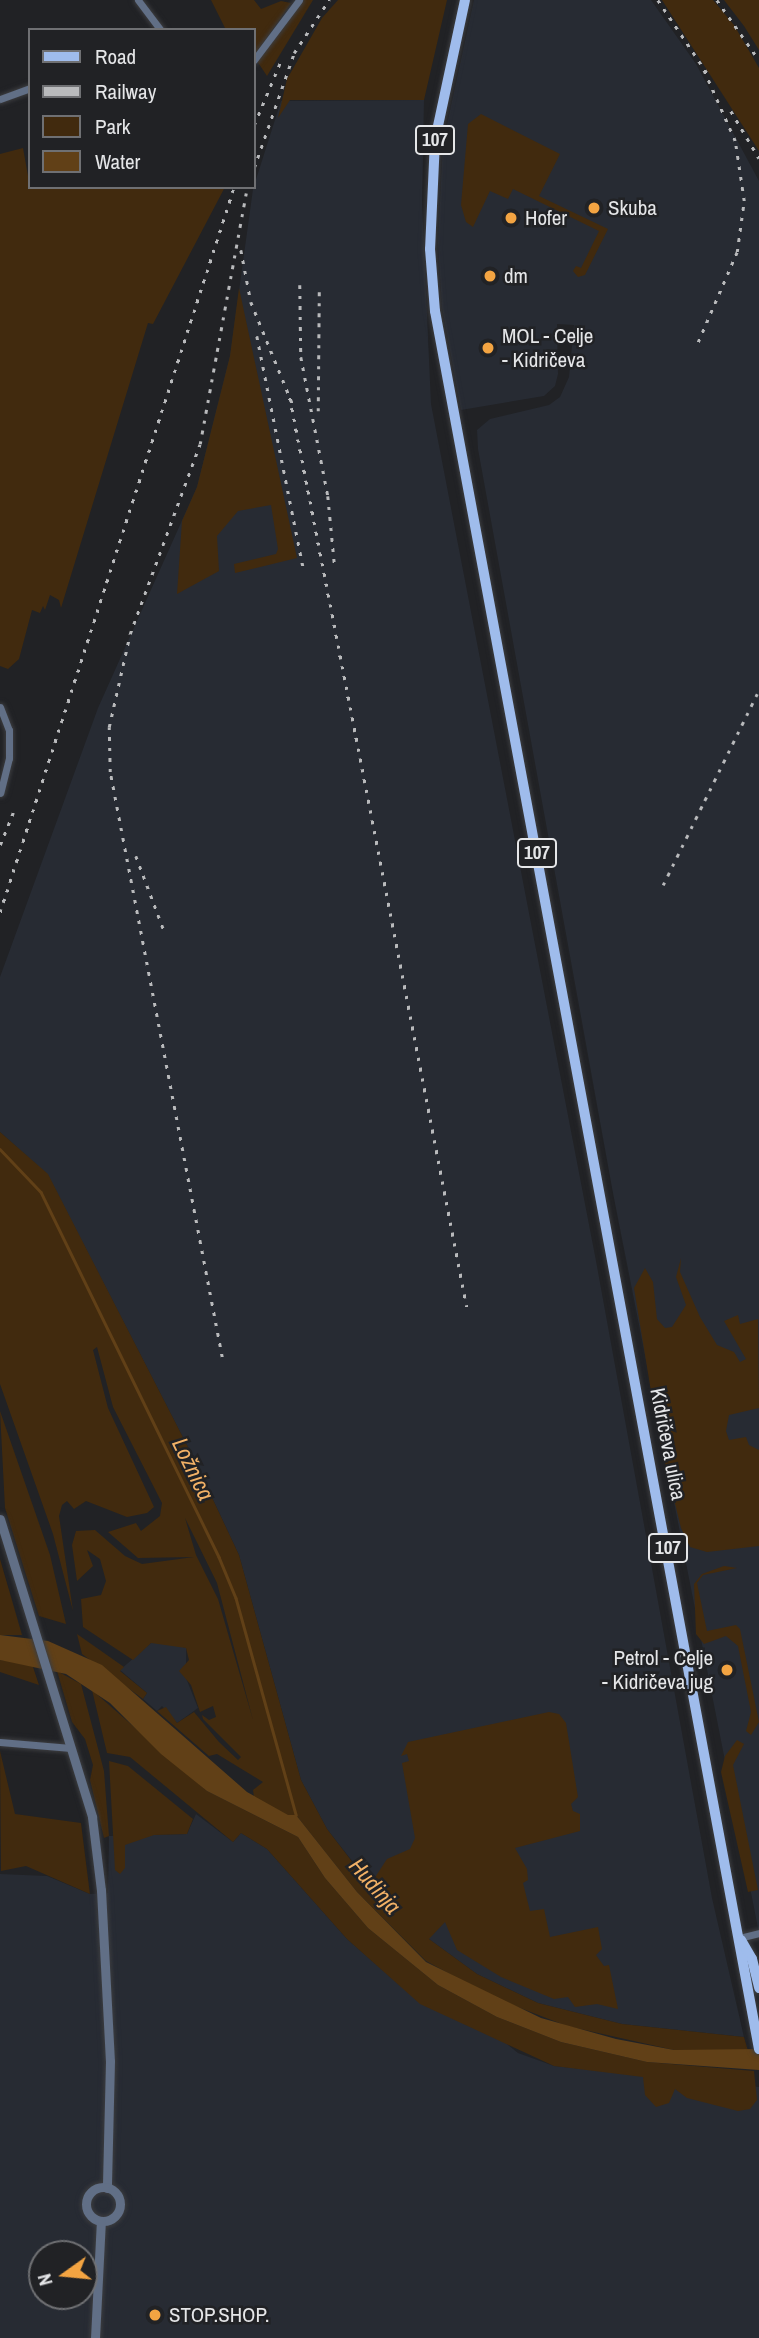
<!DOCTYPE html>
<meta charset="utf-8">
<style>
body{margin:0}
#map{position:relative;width:759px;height:2338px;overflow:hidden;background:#212225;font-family:"Archivo Narrow",sans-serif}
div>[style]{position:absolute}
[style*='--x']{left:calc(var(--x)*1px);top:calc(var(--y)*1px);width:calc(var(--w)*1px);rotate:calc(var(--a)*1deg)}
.built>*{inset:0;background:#272b33}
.green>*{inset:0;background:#412a0e}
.water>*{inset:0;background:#614017}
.stream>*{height:2.5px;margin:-1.25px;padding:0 1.25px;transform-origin:1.25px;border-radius:1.25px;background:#614017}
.roads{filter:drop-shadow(0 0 2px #3c3d40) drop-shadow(0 0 2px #3c3d40)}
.minor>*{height:7px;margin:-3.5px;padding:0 3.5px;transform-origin:3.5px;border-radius:3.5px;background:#616f86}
.tertiary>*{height:9px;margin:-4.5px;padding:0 4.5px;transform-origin:4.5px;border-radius:4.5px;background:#616f86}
.tertiary>.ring{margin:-4.5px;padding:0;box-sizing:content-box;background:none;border:9px solid #616f86;border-radius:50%}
.primary>*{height:10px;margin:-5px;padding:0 5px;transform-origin:5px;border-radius:5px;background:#9fbcec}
.rail>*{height:2.5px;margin-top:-1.25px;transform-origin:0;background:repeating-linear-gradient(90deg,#b9babc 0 3.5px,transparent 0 10.5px)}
.dots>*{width:19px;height:19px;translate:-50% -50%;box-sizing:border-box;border:4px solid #212225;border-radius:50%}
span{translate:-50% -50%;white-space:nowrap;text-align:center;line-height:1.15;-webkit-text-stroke:5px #212225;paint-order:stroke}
.shield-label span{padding:2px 5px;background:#212225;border:2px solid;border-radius:5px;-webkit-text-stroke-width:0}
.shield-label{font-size:19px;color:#e5e6e8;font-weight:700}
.poi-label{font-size:21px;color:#e5e6e8}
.left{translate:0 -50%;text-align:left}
.right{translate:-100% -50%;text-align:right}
.street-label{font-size:21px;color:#e5e6e8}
.water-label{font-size:23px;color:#f2b166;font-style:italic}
.legend{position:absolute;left:28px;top:28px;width:228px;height:161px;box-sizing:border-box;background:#212225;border:2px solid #6f7073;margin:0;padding:9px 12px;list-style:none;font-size:21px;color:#e5e6e8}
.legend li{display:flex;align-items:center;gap:14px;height:35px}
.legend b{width:35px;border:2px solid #6f7073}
.north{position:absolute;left:28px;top:2240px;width:70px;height:70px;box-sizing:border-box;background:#212225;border:2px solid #6f7073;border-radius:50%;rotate:255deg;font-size:19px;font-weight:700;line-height:28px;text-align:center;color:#e5e6e8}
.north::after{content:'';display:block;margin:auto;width:24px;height:32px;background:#f3a442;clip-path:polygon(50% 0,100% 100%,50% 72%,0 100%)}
</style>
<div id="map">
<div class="built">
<i style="clip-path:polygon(474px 0,651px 0,696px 64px,759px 181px,759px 1933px,613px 1193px,478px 449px,477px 430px,490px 419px,549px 405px,560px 397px,569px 377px,574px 325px,557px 324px,558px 374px,555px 386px,544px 396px,461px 410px,442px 307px,438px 243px,443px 143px)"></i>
<i style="clip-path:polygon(424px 100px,422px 203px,431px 404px,596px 1261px,712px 1898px,744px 2037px,622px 2024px,538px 2003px,477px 1974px,429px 1939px,371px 1885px,327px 1829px,301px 1780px,239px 1555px,192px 1455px,48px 1175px,0 1132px,0 977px,98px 708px,197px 487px,230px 356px,253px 189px,281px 101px)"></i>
<i style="clip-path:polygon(167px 1642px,186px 1648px,186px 1678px,198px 1708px,177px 1723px,162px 1706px,157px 1711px,143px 1699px,147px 1693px,120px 1670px,151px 1643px)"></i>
<i style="clip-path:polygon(evenodd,196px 1814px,233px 1842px,241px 1833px,267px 1849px,347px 1939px,420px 2003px,502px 2040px,518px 2053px,554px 2066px,759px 2087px,759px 2338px,0 2338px,0 1874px,47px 1876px,90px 1894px,108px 1893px,109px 1836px,187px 1834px,196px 1814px,42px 2254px,84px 2254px,84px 2296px,42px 2296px,42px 2254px)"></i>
</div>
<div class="green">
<i style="clip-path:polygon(211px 0,254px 0,261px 9px,281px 1px,291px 3px,254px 56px,254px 30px,226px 30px)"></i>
<i style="clip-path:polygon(304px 0,313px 0,267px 76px,257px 61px)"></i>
<i style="clip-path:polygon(338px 0,447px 0,424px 100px,290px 100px,278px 118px,287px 79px,322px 18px)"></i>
<i style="clip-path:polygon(662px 0,713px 0,734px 25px,759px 68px,759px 151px)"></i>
<i style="clip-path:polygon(724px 0,759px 0,759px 50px,744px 26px)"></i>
<i style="clip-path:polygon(481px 114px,560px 154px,539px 196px,608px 229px,585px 275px,578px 277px,573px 271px,576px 266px,581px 268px,599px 231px,513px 189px,508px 199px,490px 191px,473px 227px,466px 222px,461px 205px,468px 124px)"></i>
<i style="clip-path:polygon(23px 148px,30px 187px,225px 187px,153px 324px,148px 323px,61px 608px,59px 600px,50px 595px,45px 610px,43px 606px,40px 613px,32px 610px,19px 659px,8px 669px,0 666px,0 154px)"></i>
<i style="clip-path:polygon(239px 288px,297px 558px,235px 573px,234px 564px,276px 554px,278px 549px,271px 505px,238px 511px,217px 536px,219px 571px,177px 594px,182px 521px,197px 487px,230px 356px)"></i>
<i style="clip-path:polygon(evenodd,0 1132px,48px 1174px,192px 1455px,239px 1555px,301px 1780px,327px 1829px,370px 1885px,387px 1859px,410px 1849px,415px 1838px,402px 1763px,409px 1761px,407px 1754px,401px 1756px,408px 1742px,549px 1712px,559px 1714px,566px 1723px,578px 1797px,571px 1804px,573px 1811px,580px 1814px,580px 1831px,515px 1848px,527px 1869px,528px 1880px,523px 1883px,530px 1911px,544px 1909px,550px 1937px,598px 1927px,602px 1949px,596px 1955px,604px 1966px,609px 1965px,618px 2009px,597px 2004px,575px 2007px,568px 1997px,554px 1999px,501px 1977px,457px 1950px,445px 1922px,429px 1939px,477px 1974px,538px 2003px,622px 2024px,744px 2037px,748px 2051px,674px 2050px,567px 2026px,494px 1998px,426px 1961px,357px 1892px,296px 1815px,288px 1816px,254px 1797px,253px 1790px,263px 1782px,217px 1754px,209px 1756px,157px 1711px,166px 1707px,177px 1723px,194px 1712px,219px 1742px,238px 1760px,241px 1757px,203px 1719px,202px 1715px,209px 1720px,216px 1717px,213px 1706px,200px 1712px,191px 1685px,179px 1671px,189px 1660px,186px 1648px,151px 1643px,133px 1660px,83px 1627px,81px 1599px,101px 1595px,106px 1581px,100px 1559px,87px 1550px,93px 1566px,77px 1581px,72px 1545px,76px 1531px,95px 1530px,125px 1556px,142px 1564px,194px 1557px,138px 1558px,108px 1532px,136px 1523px,141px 1531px,160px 1516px,162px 1503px,113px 1407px,97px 1347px,93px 1350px,108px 1408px,154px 1507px,147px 1513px,127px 1517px,86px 1501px,74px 1509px,67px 1501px,62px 1505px,59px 1516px,73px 1611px,53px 1534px,0 1384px,0 1132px,185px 1518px,217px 1583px,253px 1720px,218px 1599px,196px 1555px,185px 1518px)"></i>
<i style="clip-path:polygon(681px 1258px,680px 1272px,700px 1317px,717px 1345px,734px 1352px,740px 1362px,746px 1359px,724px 1321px,738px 1315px,740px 1324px,758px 1319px,759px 1408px,729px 1415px,726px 1431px,729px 1440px,746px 1437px,749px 1445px,759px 1450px,759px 1546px,707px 1552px,690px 1547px,681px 1528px,658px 1434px,634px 1288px,645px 1268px,653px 1282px,657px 1319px,665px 1328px,672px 1327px,686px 1305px,676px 1277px)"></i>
<i style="clip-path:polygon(0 1411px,50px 1555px,66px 1624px,39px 1616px,5px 1508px)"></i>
<i style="clip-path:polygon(0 1559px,22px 1635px,0 1635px)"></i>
<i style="clip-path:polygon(724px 1566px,737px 1568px,703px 1575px,697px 1583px,707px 1631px,736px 1625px,740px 1629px,759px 1722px,751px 1735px,746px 1731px,751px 1712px,738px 1646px,726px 1636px,704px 1644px,696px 1634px,694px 1584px,702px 1574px)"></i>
<i style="clip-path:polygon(77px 1634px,124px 1667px,120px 1671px,147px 1693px,143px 1699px,82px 1654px)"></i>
<i style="clip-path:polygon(0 1660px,32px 1664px,39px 1685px,0 1672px)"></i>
<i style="clip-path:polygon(57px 1671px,81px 1684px,104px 1771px,109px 1836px,104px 1838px,90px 1780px,93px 1765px,85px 1739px,72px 1722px)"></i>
<i style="clip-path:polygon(92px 1690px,207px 1791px,298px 1837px,325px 1878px,368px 1928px,438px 1985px,497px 2017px,561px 2042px,647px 2062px,754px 2071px,757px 2100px,750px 2109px,738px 2111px,687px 2098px,675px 2089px,669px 2103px,656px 2107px,645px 2095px,643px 2077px,554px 2066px,420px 2004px,347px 1939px,267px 1849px,241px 1833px,233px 1842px,130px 1757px,107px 1753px)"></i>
<i style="clip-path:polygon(737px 1740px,744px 1744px,733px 1765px,758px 1890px,748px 1892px,721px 1772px,725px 1756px)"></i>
<i style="clip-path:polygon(0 1751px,15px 1814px,81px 1823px,90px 1894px,26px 1866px,1px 1871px)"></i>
<i style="clip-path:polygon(109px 1761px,128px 1766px,193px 1819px,187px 1834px,154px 1835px,125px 1845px,125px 1868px,120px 1874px,115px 1870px)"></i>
</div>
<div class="water">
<i style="clip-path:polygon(0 1635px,48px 1641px,102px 1665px,247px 1792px,288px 1815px,296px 1815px,357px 1892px,426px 1962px,541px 2018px,616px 2039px,674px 2050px,759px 2049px,759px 2070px,647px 2062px,561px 2042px,497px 2017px,438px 1985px,368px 1928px,325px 1878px,298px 1837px,207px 1791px,161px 1754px,110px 1703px,66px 1674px,0 1660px)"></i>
</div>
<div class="stream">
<i style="--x:0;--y:1149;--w:59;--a:46.4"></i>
<i style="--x:41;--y:1192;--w:406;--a:64"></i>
<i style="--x:219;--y:1557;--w:44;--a:67.5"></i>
<i style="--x:236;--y:1598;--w:225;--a:74.5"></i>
</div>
<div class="roads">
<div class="minor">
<i style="--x:138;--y:0;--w:38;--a:53"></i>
<i style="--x:254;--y:60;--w:75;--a:-53.1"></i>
<i style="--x:0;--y:99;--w:32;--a:-20"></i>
<i style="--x:0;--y:707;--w:25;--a:69"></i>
<i style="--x:9;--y:730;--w:28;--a:90"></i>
<i style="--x:9;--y:758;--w:36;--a:104"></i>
<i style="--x:0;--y:1742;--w:71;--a:4.8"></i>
<i style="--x:739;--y:1938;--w:21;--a:-14"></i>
</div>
<div class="tertiary">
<i style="--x:0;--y:1519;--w:312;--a:72.8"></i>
<i style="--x:92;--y:1817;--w:74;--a:83"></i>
<i style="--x:101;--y:1890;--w:171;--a:87"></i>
<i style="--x:110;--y:2061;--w:127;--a:91.4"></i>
<i class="ring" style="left:86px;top:2187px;width:25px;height:25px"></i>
<i style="--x:95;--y:2338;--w:117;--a:-87.1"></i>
</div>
<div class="primary">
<i style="--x:465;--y:0;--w:143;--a:102.1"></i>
<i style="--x:435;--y:140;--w:109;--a:92.6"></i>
<i style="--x:430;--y:249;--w:62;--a:85.4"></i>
<i style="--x:435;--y:311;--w:1768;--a:79.44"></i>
<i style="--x:741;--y:1940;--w:22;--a:60"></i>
<i style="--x:752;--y:1959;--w:30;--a:76"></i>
</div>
</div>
<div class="rail">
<i style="--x:658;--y:0;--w:88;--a:56.1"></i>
<i style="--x:717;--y:0;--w:73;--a:55"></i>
<i style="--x:731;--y:111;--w:55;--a:59.2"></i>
<i style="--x:254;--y:125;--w:73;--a:-67.3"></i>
<i style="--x:254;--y:168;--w:122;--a:-70.8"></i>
<i style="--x:294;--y:53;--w:64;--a:-56.6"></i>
<i style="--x:241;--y:250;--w:53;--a:79.1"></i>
<i style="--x:251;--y:302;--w:111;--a:67.8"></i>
<i style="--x:300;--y:285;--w:72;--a:89.2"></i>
<i style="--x:301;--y:357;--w:142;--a:79"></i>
<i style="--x:328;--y:496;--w:73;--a:84.5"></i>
<i style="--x:257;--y:336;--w:240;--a:78.7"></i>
<i style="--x:698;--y:342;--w:98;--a:-66.6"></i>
<i style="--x:737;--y:252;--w:51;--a:-82.2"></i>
<i style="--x:744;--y:201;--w:61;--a:-98.5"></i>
<i style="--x:735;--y:141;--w:84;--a:-113.8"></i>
<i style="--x:290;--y:398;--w:926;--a:78.98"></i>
<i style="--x:318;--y:411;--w:122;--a:-89.5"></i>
<i style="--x:0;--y:845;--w:35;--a:-68"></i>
<i style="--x:136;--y:856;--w:82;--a:69.4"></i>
<i style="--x:663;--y:885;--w:217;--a:-63.8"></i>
<i style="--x:0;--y:912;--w:762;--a:-72.11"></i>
<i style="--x:222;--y:1357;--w:596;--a:-100.84"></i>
<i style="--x:110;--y:772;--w:45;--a:-91.3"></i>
<i style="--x:109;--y:727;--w:95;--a:-77.3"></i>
<i style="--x:130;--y:634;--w:202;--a:-69.8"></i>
<i style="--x:200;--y:444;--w:261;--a:-79.6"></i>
</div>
<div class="dots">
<i style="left:594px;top:208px;background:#f3a442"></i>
<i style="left:511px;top:218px;background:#f3a442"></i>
<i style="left:490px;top:276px;background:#f3a442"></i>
<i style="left:488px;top:348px;background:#f3a442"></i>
<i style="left:727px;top:1670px;background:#f3a442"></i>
<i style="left:155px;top:2315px;background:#f3a442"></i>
</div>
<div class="shield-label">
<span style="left:435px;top:140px">107</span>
<span style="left:537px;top:853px">107</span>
<span style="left:668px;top:1548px">107</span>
</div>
<div class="poi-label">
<span class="left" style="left:608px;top:208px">Skuba</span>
<span class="left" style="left:525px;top:218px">Hofer</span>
<span class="left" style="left:504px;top:276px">dm</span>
<span class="left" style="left:502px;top:348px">MOL - Celje<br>- Kidričeva</span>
<span class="right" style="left:713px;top:1670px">Petrol - Celje<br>- Kidričeva jug</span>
<span class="left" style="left:169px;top:2315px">STOP.SHOP.</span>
</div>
<div class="street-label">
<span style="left:668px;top:1444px;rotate:79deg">Kidričeva ulica</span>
</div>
<div class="water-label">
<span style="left:193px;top:1469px;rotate:64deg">Ložnica</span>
<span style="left:375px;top:1886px;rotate:49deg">Hudinja</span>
</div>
<ul class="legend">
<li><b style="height:9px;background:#9fbcec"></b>Road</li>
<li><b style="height:9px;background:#b9babc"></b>Railway</li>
<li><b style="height:19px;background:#412a0e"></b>Park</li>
<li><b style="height:19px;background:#614017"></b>Water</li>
</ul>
<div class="north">N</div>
</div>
